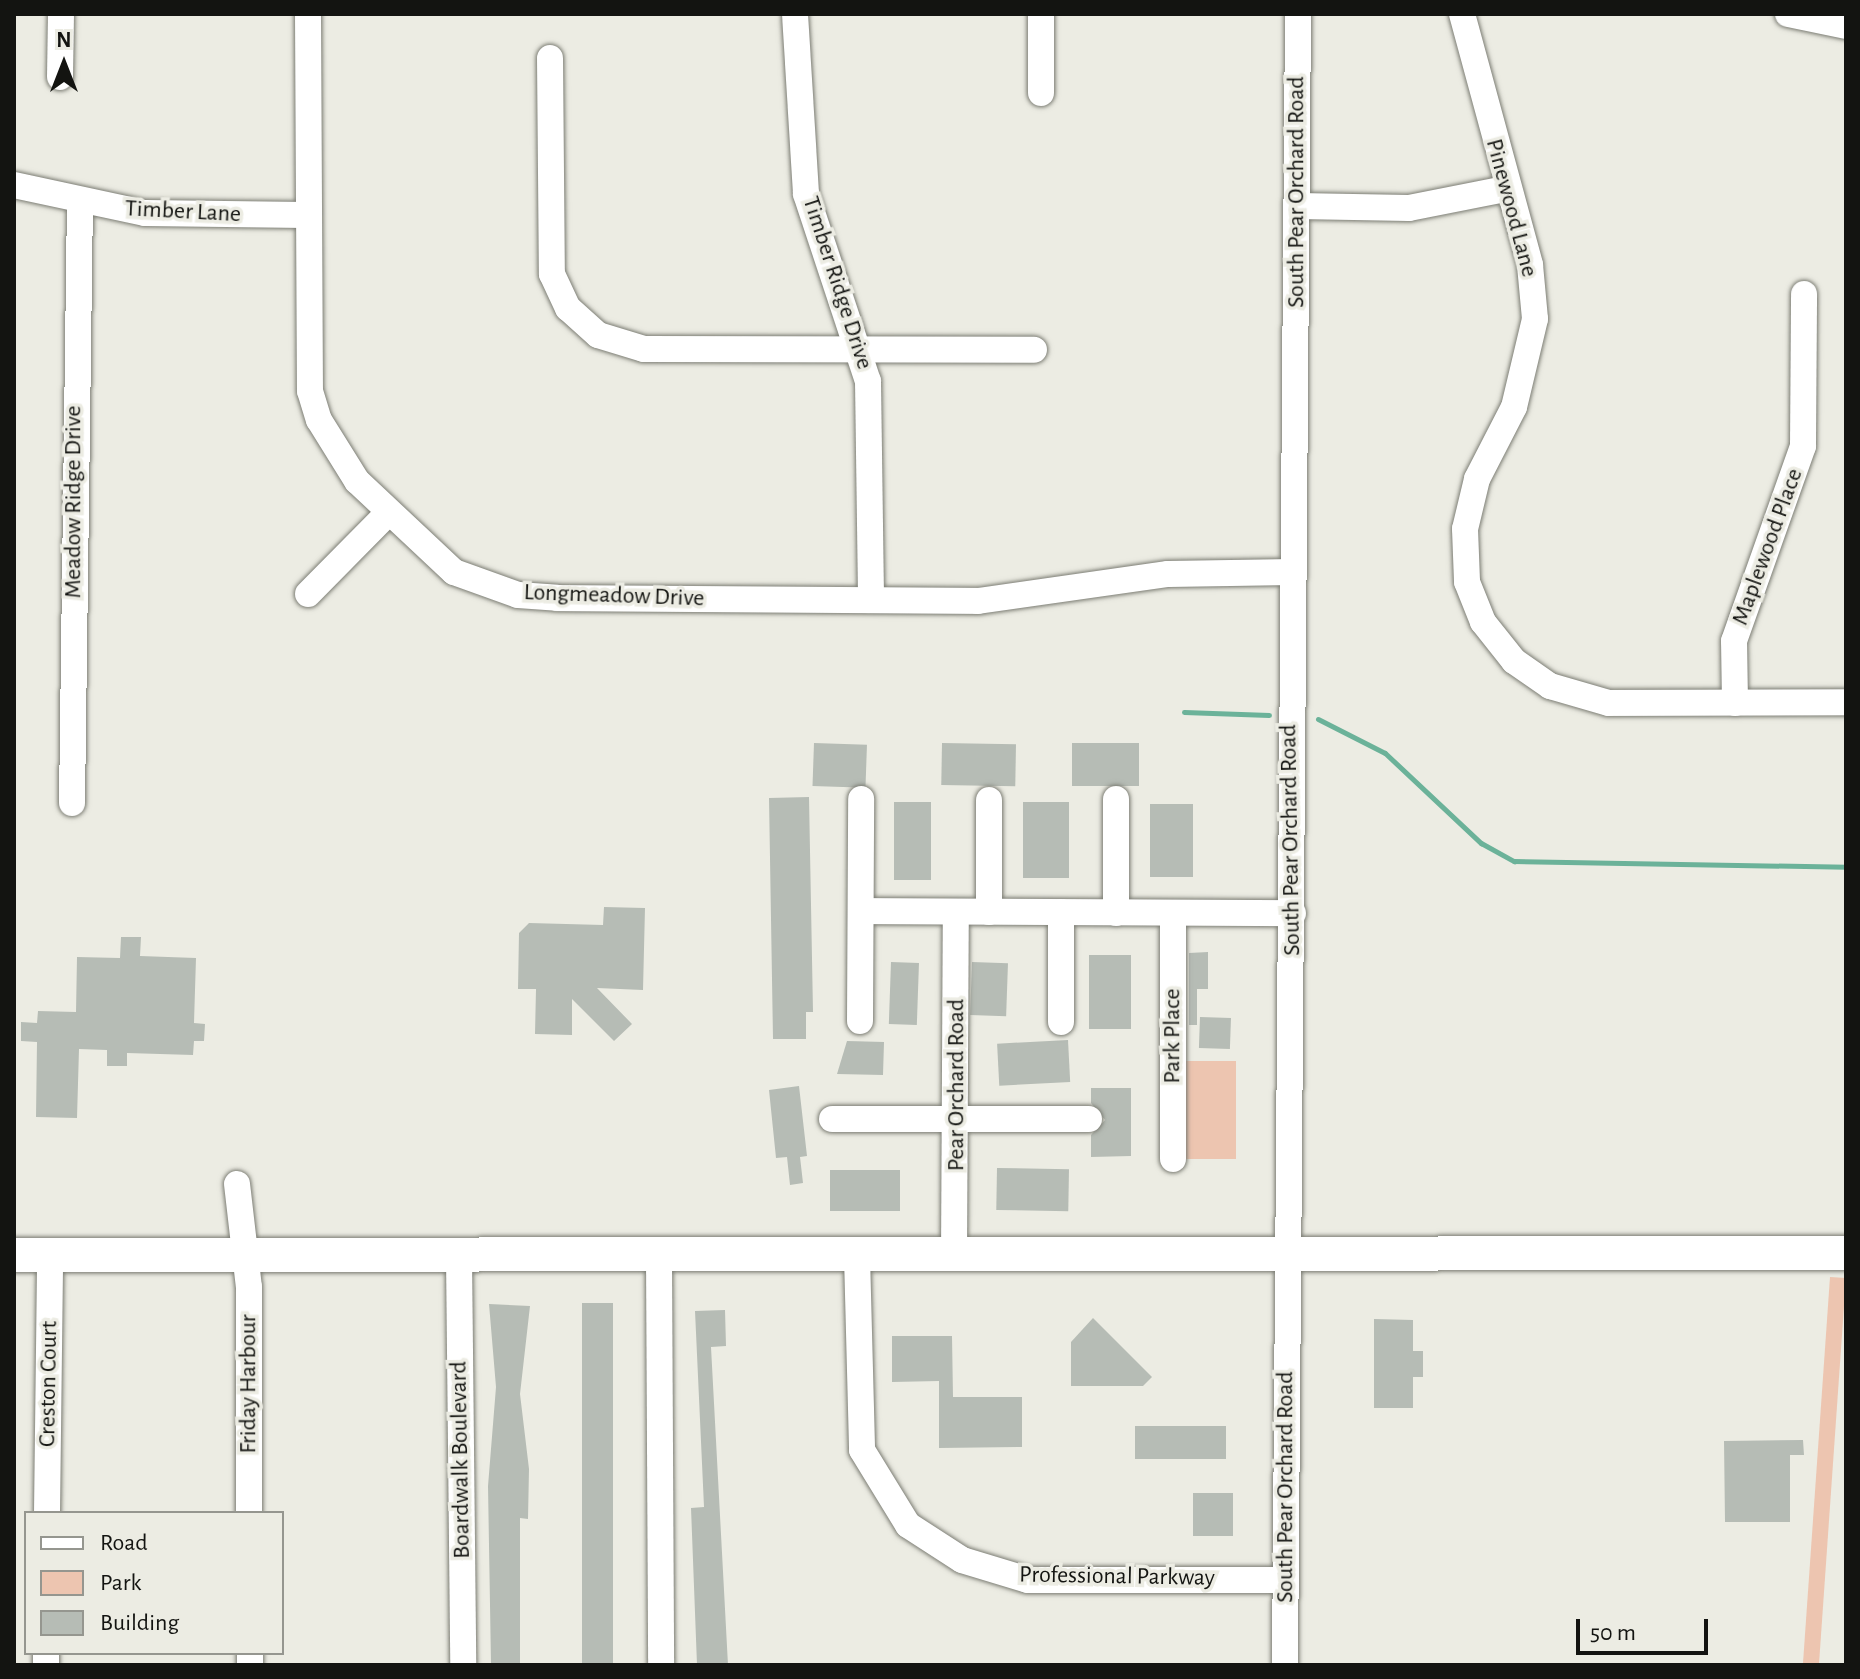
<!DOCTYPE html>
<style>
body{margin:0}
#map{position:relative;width:1860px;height:1679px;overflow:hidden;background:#ecece3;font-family:"Alegreya Sans",sans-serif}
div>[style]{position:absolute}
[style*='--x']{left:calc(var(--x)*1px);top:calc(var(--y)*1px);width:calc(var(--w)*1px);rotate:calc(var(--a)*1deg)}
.green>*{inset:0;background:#edc5b0;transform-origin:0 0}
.stream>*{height:5px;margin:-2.5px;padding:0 2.5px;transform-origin:2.5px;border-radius:2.5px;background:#6bb299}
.building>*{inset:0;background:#b6bcb5;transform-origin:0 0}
.roads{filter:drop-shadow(0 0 2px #7c7d74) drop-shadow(0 0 2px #7c7d74)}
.minor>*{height:26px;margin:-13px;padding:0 13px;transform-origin:13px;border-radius:13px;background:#fff}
.major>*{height:34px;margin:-17px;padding:0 17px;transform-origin:17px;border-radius:17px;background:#fff}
span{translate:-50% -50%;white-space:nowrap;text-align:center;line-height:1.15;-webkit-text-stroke:7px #ecece3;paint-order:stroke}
.street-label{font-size:24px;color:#131411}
.frame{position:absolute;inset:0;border:16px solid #131411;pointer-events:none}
.legend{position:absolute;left:24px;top:1511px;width:260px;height:144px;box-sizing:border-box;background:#ecece3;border:2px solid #95968f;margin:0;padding:10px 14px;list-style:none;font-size:24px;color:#131411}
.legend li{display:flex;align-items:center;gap:16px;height:40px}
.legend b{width:40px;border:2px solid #95968f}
.north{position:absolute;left:24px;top:24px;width:80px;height:80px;-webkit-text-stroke:6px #ecece3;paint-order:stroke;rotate:0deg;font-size:22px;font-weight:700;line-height:32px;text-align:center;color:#131411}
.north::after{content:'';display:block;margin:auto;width:28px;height:36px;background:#131411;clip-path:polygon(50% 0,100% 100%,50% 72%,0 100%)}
.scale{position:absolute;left:1576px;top:1619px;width:132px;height:36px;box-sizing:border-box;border:4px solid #131411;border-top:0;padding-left:10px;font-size:24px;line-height:28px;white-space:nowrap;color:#131411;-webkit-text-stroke:6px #ecece3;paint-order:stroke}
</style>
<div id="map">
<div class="green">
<i style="left:1186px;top:1061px;width:50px;height:98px"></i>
<i style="left:1830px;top:1277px;width:16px;height:388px;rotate:4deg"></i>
</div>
<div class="stream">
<i style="--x:1184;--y:712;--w:85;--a:2"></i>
<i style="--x:1318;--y:719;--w:75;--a:26.9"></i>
<i style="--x:1385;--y:753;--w:132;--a:43.2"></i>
<i style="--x:1481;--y:843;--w:38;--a:29"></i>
<i style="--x:1514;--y:861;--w:332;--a:1"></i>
</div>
<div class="building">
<i style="left:814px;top:743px;width:53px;height:43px;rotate:2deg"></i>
<i style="left:942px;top:743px;width:74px;height:42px;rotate:1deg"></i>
<i style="left:1072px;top:743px;width:67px;height:43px"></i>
<i style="clip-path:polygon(809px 797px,813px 1012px,806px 1012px,806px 1039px,773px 1039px,769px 798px)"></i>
<i style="left:894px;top:802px;width:37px;height:78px"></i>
<i style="left:1023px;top:802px;width:46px;height:76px"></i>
<i style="left:1150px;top:804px;width:43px;height:73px"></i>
<i style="clip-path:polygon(604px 907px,645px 908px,643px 990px,597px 988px,632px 1024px,614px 1041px,572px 999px,572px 1035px,535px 1034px,536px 989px,518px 989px,519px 933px,529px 923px,603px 925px)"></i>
<i style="clip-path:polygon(121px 937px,141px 937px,140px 956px,196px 958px,194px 1023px,205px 1024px,204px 1041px,194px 1041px,193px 1055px,127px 1053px,127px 1066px,107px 1066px,107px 1050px,79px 1049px,77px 1118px,36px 1117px,37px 1042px,21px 1041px,21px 1022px,37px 1023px,38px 1011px,76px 1012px,77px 957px,120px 958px)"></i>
<i style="clip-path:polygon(1208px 952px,1208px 989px,1197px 989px,1197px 1025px,1189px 1025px,1189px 953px)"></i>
<i style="left:1089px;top:955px;width:42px;height:74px"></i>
<i style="left:891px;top:962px;width:28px;height:62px;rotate:2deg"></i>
<i style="left:972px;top:962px;width:36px;height:53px;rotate:2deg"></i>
<i style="left:1200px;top:1017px;width:31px;height:31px;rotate:2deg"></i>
<i style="left:1068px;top:1040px;width:42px;height:71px;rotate:87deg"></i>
<i style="clip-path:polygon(847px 1041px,884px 1042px,883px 1075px,837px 1074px)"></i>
<i style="clip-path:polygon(799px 1086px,807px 1156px,800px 1157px,803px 1183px,790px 1185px,787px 1157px,776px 1158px,769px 1090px)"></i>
<i style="clip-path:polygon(1091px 1088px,1131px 1088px,1131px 1156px,1091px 1157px,1091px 1135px,1105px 1120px,1091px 1103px)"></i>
<i style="left:997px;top:1168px;width:72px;height:42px;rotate:1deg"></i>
<i style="left:830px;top:1170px;width:70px;height:41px"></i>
<i style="left:613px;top:1303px;width:361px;height:31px;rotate:90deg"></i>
<i style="clip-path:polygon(489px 1304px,530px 1306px,520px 1394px,529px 1469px,528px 1519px,520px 1518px,520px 1664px,491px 1664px,488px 1486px,496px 1387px)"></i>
<i style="clip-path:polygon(725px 1310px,726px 1346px,711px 1347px,728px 1665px,697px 1665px,691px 1508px,704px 1507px,695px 1311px)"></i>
<i style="clip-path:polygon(1093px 1318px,1152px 1377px,1143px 1386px,1071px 1386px,1071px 1342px)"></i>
<i style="clip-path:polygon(1374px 1319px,1413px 1320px,1413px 1351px,1423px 1351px,1423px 1377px,1413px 1377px,1413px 1408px,1374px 1408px)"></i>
<i style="clip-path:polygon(892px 1336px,952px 1336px,953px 1397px,1022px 1397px,1022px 1447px,939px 1448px,939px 1381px,892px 1382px)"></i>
<i style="left:1135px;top:1426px;width:91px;height:33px"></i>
<i style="clip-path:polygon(1803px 1440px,1804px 1455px,1790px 1455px,1790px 1522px,1725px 1522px,1724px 1441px)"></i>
<i style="left:1193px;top:1493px;width:40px;height:43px"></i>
</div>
<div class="roads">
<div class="minor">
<i style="--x:308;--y:14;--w:377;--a:89.7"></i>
<i style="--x:310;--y:391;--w:30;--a:73"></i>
<i style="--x:319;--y:420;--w:72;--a:58.1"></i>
<i style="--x:357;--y:481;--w:133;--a:43.2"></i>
<i style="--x:454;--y:572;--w:68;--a:19.8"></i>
<i style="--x:518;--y:595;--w:39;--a:4"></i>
<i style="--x:557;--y:598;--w:421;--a:0.4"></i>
<i style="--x:978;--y:601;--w:192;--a:-8.1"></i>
<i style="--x:1168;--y:574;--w:125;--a:-0.9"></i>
<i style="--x:795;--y:14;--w:180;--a:86.5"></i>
<i style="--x:806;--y:194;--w:197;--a:71.7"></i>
<i style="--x:868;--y:381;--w:219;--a:89.2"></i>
<i style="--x:1462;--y:14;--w:260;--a:74.8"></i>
<i style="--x:1530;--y:265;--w:54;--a:84.7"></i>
<i style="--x:1535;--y:319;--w:90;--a:103.4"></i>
<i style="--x:1514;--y:407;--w:81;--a:117.2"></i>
<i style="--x:1477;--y:479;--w:51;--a:103.5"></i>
<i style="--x:1465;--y:529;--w:53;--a:87.8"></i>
<i style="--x:1467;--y:582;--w:43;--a:68.2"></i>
<i style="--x:1483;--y:622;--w:50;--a:51.5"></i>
<i style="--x:1514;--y:661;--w:44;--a:34.8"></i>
<i style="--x:1550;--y:686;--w:61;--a:16.1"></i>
<i style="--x:1609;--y:703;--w:237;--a:-0.2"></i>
<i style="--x:1788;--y:14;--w:59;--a:11.7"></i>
<i style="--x:550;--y:58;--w:216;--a:89.5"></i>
<i style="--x:552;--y:274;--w:38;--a:65"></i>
<i style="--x:568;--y:308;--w:40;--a:42"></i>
<i style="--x:598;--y:335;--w:48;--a:16.9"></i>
<i style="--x:644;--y:349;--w:390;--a:0.1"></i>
<i style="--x:60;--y:77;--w:63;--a:-89.1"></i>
<i style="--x:1041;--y:93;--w:79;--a:-90"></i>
<i style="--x:14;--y:185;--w:134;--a:12.1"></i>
<i style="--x:145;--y:213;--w:161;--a:0.7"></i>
<i style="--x:1298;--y:206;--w:111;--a:1"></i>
<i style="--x:1409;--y:208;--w:98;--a:-11.2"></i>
<i style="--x:308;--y:594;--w:112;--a:-45.4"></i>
<i style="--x:1735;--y:703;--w:62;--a:-90.9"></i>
<i style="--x:1734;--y:641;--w:207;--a:-70.5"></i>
<i style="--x:1803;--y:446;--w:152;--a:-89.6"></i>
<i style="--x:72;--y:803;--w:602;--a:-89.24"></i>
<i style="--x:861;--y:911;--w:432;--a:0.3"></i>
<i style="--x:989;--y:912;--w:112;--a:-90"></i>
<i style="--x:1116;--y:913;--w:114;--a:-90"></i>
<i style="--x:860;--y:1021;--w:222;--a:-89.7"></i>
<i style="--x:1061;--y:1022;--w:110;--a:-90"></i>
<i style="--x:832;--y:1119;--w:257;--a:0"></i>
<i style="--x:1173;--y:1159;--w:246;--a:-90"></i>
<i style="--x:237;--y:1184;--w:104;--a:83.4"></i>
<i style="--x:249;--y:1287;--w:226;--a:90"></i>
<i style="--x:459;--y:1256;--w:409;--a:89.4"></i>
<i style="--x:659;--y:1256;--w:409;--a:89.7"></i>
<i style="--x:857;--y:1256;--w:194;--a:88.5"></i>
<i style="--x:862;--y:1450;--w:88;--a:58.5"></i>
<i style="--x:908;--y:1525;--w:64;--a:32.9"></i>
<i style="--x:962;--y:1560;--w:69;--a:16.9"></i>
<i style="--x:1028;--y:1580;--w:257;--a:0"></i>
<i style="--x:954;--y:1258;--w:346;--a:-89.7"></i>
<i style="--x:47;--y:1513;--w:258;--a:-89.3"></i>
<i style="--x:250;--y:1653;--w:12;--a:90"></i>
<i style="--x:46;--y:1665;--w:12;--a:-90"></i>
<i style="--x:1285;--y:1665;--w:1651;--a:-89.55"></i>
</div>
<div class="major">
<i style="--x:14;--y:1255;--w:1832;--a:-0.06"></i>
</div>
</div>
<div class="street-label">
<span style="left:1297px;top:192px;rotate:-90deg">South Pear Orchard Road</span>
<span style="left:1511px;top:208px;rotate:75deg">Pinewood Lane</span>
<span style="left:183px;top:212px;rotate:3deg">Timber Lane</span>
<span style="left:837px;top:283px;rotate:72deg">Timber Ridge Drive</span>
<span style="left:74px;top:502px;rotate:-90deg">Meadow Ridge Drive</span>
<span style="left:1768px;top:547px;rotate:-70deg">Maplewood Place</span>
<span style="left:614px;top:596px;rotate:2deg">Longmeadow Drive</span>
<span style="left:1291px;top:840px;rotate:-91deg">South Pear Orchard Road</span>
<span style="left:1173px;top:1036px;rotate:-90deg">Park Place</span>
<span style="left:957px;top:1085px;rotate:-90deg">Pear Orchard Road</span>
<span style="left:49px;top:1384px;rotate:-89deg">Creston Court</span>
<span style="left:249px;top:1384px;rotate:-90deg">Friday Harbour</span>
<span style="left:461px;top:1460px;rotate:-91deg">Boardwalk Boulevard</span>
<span style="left:1286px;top:1487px;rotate:-90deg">South Pear Orchard Road</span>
<span style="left:1117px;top:1577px;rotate:1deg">Professional Parkway</span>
</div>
<div class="frame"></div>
<ul class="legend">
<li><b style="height:10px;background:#fff"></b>Road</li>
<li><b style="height:22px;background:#edc5b0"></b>Park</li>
<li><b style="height:22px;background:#b6bcb5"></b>Building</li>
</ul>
<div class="north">N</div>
<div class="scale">50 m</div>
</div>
